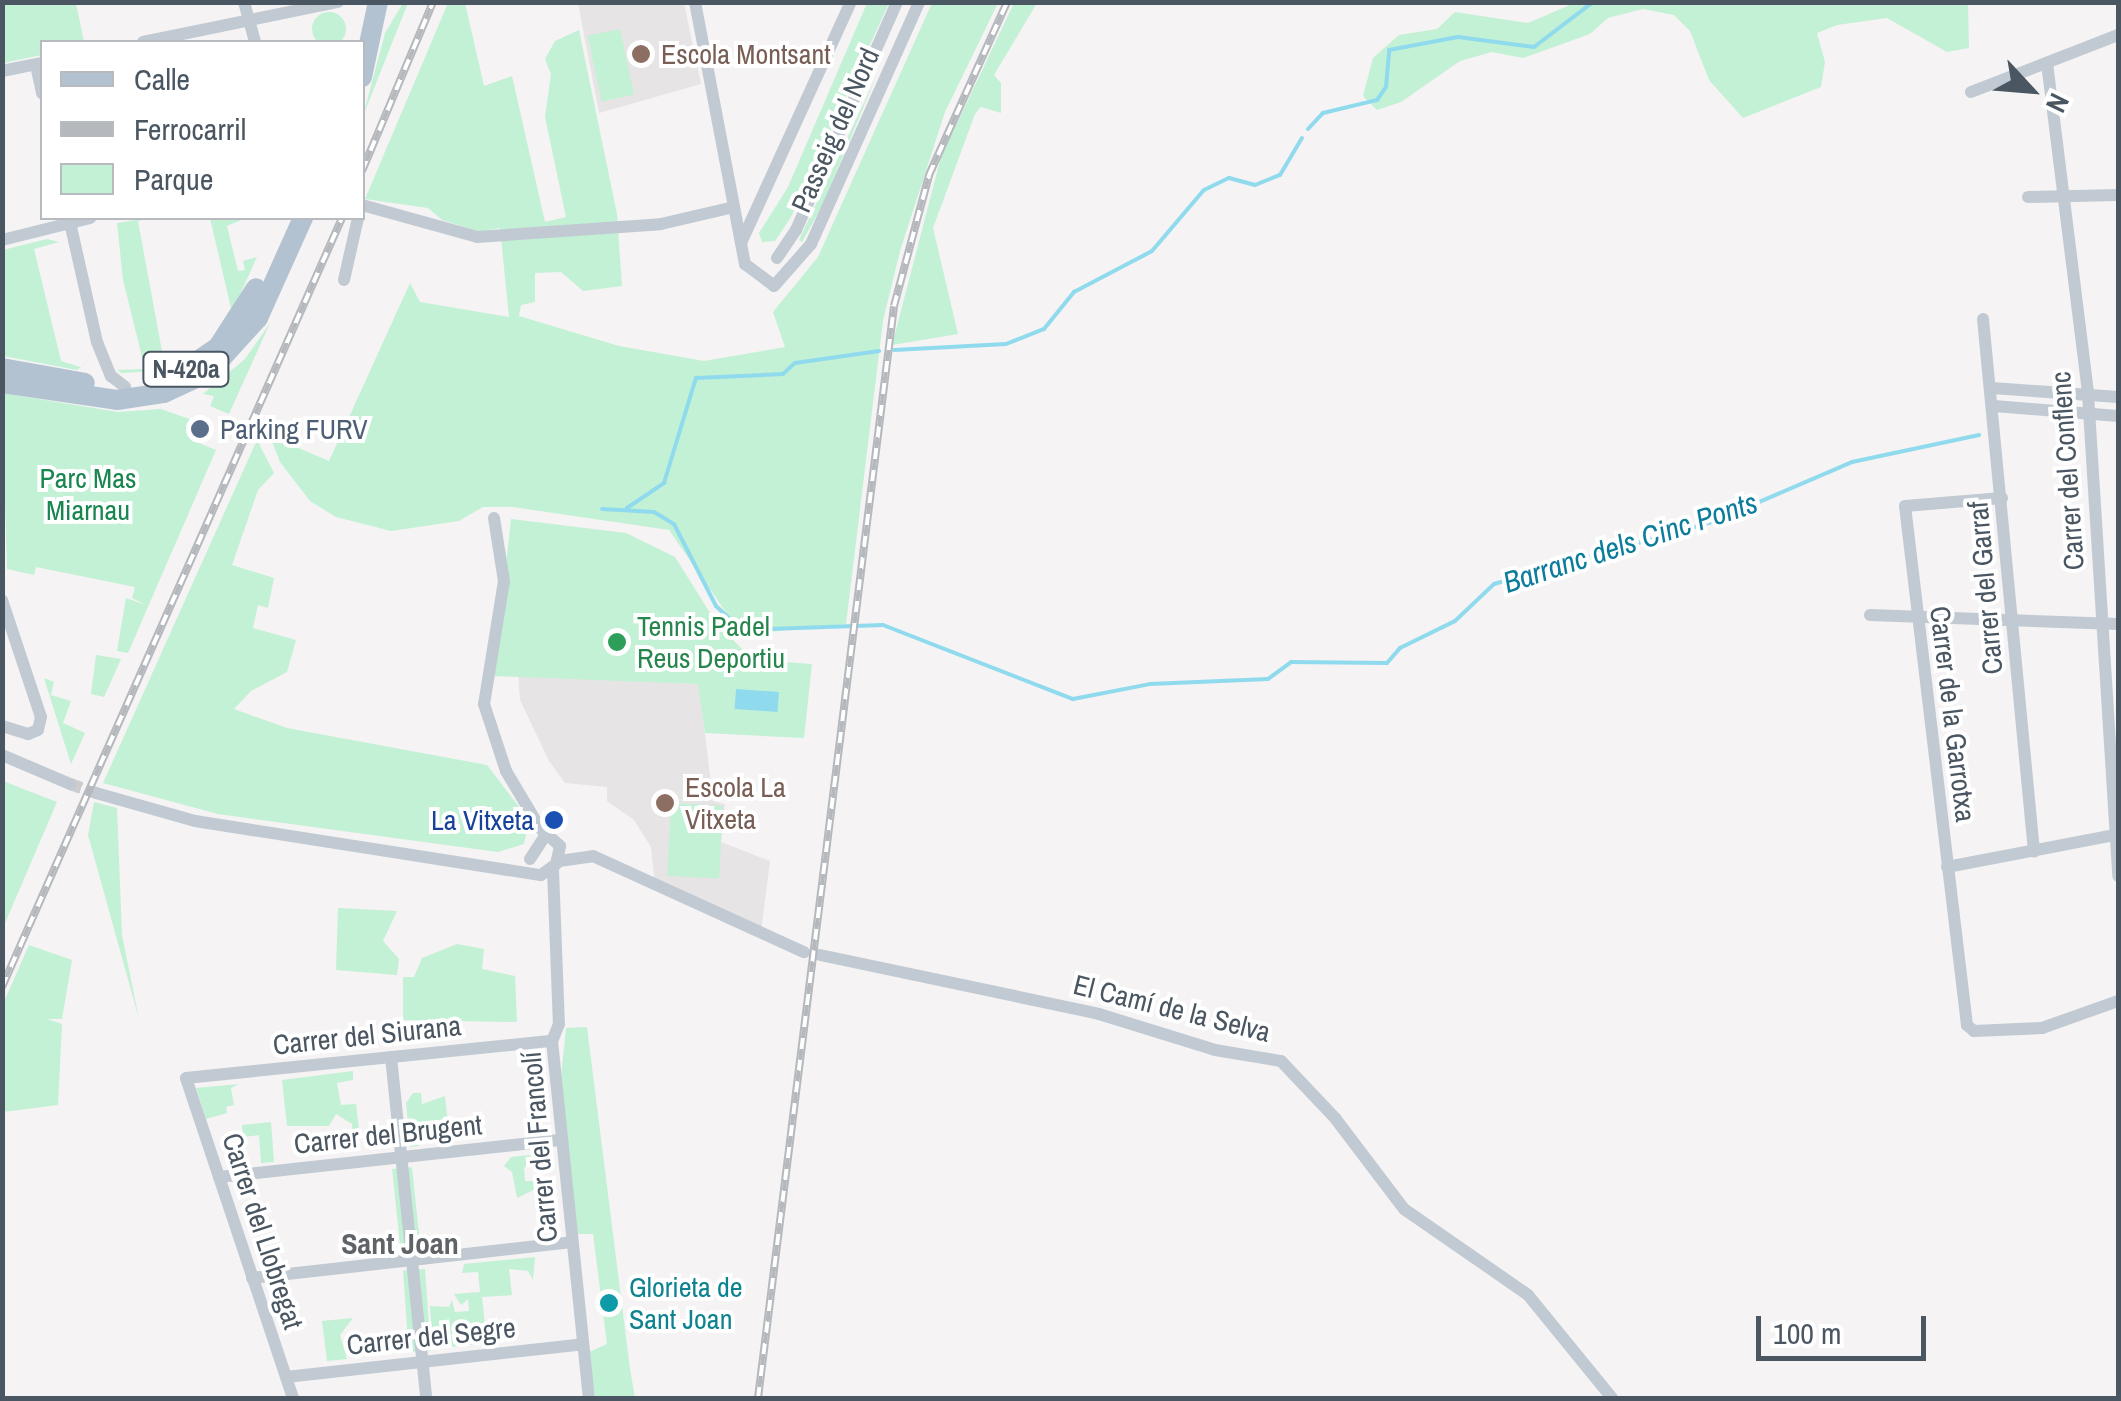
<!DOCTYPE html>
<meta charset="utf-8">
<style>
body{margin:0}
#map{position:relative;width:2121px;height:1401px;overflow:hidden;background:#f5f3f3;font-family:"Archivo Narrow",sans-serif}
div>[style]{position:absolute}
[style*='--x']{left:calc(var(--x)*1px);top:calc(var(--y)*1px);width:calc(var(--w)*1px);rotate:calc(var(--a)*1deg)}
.education>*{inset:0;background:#e6e4e5}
.green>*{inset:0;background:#c3f1d5;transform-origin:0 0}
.round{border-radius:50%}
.water>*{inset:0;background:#90daee;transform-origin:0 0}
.stream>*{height:4px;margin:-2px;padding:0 2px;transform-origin:2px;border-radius:2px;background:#90daee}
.street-tunnel>*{height:12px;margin-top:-6px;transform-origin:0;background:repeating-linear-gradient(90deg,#caccce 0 12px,transparent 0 18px)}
.street>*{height:12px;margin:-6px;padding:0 6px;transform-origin:6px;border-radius:6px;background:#c1cad2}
.primary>*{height:20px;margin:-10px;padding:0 10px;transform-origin:10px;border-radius:10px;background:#b3c2d1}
.rail>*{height:8px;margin-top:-4px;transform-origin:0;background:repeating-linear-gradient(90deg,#fff 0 11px,#b5b8bd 0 22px);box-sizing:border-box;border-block:2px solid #b5b8bd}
.dots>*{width:28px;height:28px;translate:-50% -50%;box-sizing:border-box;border:5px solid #fff;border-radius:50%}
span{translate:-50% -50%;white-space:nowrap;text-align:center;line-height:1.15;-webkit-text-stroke:8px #fff;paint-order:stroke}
.shield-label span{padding:2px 8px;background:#fff;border:2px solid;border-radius:8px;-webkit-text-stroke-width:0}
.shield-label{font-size:25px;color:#4a5661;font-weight:700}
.education-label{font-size:28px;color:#785e54}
.left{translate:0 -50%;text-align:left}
.street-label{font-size:28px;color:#4a5661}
.service-label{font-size:28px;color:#4e5e75}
.park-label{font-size:28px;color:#17864f}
.leisure-label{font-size:28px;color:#27864d}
.transit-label{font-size:28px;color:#164399}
.right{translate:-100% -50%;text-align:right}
.culture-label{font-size:28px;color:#0d838f}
.water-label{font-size:30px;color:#0c7c9b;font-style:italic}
.neighbourhood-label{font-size:30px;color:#5f6368;font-weight:700}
.frame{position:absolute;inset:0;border:5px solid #4a5661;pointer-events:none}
.legend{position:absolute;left:40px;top:40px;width:325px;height:180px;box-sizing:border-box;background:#fff;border:2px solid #b7bbc0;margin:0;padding:12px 18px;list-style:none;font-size:30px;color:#4a5661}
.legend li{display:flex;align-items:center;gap:20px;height:50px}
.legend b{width:50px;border:2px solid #b7bbc0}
.north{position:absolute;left:1981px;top:40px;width:100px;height:100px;-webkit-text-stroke:8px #fff;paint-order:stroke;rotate:116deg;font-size:28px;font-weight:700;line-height:40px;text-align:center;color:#4a5661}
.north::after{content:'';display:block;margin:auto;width:35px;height:45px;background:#4a5661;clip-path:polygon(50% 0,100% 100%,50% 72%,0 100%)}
.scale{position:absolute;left:1756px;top:1316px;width:170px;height:45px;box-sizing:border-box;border:5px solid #4a5661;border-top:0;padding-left:12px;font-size:30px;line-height:35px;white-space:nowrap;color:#4a5661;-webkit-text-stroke:8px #fff;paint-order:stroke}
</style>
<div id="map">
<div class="education">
<i style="clip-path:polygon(578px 3px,684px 3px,701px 84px,599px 113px)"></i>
<i style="clip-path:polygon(518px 675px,699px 684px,713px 801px,725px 804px,721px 842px,770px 861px,761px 932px,655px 885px,651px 847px,634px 820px,607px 801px,607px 787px,565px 783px,549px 761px,520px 700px)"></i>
</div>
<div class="green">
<i style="clip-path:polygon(1577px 2px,1968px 3px,1969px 48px,1947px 52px,1887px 18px,1837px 25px,1817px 33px,1825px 62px,1821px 87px,1743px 118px,1709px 80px,1690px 31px,1674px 15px,1643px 9px,1608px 18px,1590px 34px,1523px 58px,1492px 52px,1460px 61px,1401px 102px,1377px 110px,1363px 96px,1373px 58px,1399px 35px,1437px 29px,1455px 12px,1528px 23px)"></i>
<i style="clip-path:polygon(2px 3px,76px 3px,84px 42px,42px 42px,42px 55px,3px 63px)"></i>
<i style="clip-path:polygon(403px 3px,408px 3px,363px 116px,385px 33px)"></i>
<i style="clip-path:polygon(448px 3px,465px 3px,484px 86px,512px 76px,545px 222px,566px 217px,545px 117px,551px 74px,545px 59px,555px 41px,579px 30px,617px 214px,622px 286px,583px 291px,561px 272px,535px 273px,535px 302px,521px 305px,519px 316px,619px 346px,704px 361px,785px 347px,773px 312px,818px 257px,932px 3px,998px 3px,945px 112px,900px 251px,883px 321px,846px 624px,768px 632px,734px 624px,669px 530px,513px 507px,483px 507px,459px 521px,391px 531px,336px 517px,310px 501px,280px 462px,270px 436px,329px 461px,410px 283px,420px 302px,509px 317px,500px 228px,481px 232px,442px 220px,428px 208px,365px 199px)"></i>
<i style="clip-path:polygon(867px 3px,889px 3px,791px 217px,775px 241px,762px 242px,759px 233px,788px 187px)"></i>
<i style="clip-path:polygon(1014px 3px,1037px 3px,994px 75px,1001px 83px,1001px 113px,981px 107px,975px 114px,933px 228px,958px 334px,892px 345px,941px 157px)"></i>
<i class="round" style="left:312px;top:12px;width:34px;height:34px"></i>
<i style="left:620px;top:29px;width:67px;height:33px;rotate:78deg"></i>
<i style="clip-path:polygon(877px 75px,821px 208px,802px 242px,799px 240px)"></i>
<i style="clip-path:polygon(150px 218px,138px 221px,164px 362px,190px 354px,154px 371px,122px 373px,117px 370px,145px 369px,123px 280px,117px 223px)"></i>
<i style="clip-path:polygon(210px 218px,246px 218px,227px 226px,238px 271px,245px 270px,243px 261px,257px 257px,237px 301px,219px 328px,231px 308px)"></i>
<i style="clip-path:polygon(47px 239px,59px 242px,34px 249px,61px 361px,80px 367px,88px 361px,77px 370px,3px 356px,3px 250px)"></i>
<i style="clip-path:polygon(270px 323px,229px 414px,210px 406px,214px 396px,203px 394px,245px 359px)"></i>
<i style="clip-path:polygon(2px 393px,118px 412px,161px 409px,198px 422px,201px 444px,216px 450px,128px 653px,117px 651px,126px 598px,146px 605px,132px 598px,135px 587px,36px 567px,34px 575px,7px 569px)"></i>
<i style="clip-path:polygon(257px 440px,274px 473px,258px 490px,232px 565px,274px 578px,268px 608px,258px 605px,253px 628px,296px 640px,287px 672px,251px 691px,234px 709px,287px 728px,487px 765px,529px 820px,524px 844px,498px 852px,218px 814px,103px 783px)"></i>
<i style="clip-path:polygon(511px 519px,626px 533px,675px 557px,717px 624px,753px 660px,812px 664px,804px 738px,705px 733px,698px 684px,494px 676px)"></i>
<i style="clip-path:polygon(96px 655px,121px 659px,104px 697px,91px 694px)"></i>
<i style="clip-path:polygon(44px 678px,54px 682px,51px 695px,71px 701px,63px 723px,85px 733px,71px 764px)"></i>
<i style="clip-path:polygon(3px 781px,57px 802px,3px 928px,2px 781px)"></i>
<i style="clip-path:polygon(94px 802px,117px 808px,122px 935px,139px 1019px,88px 835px)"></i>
<i style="left:671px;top:803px;width:52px;height:73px;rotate:3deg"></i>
<i style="clip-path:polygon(338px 908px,397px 911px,383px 941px,399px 959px,397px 975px,336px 970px)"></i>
<i style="clip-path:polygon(457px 944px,484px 949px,482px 969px,515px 976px,517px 1022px,403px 1020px,403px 977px,414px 977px,422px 958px)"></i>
<i style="clip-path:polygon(29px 945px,72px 960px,62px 1019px,47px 1019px,62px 1024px,58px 1105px,3px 1112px,3px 1004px)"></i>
<i style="clip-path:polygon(587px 1027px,630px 1369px,635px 1398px,595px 1398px,589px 1352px,607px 1344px,593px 1234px,577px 1234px,560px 1087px,566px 1028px)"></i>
<i style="clip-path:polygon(353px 1071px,353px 1080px,337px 1083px,341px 1105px,356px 1104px,359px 1130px,352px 1131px,352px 1124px,336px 1114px,329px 1126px,287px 1126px,282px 1080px)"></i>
<i style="clip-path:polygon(239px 1084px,231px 1088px,234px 1105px,226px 1107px,227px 1113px,206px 1119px,196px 1088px)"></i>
<i style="clip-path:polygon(413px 1093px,421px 1093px,422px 1104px,445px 1096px,450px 1143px,437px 1144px,432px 1122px,417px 1123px,419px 1146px,410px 1147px,406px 1103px)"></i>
<i style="clip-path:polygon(271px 1122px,274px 1162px,261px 1163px,259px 1135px,243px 1137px,242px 1125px)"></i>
<i style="clip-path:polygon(549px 1153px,551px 1166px,532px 1161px,524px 1168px,525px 1181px,552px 1181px,517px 1198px,512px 1172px,504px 1166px,511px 1157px)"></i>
<i style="left:412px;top:1167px;width:82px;height:20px;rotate:84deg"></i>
<i style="clip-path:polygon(535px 1257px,533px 1280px,528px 1271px,509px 1269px,512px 1295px,482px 1297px,487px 1343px,433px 1349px,430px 1306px,449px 1307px,452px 1300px,455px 1312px,469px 1311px,468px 1299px,461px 1305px,454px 1294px,480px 1292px,478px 1272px,462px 1273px,464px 1264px)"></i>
<i style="left:425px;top:1269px;width:82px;height:22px;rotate:86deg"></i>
<i style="clip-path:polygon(353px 1318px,340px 1335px,347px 1359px,327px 1361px,322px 1321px)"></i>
</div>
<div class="water">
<i style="left:736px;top:689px;width:43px;height:20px;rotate:4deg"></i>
</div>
<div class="stream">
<i style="--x:1308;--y:129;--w:22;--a:-47"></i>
<i style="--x:1323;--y:113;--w:56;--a:-13.5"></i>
<i style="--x:1377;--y:100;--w:16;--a:-55"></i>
<i style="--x:1386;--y:87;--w:37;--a:-85"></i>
<i style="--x:1389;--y:50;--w:70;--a:-10.7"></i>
<i style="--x:1458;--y:37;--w:77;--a:7.5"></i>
<i style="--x:1534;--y:47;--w:74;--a:-37.3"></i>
<i style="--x:894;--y:350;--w:112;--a:-3.1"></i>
<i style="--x:1006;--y:344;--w:41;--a:-21.5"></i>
<i style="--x:1044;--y:329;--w:48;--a:-51"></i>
<i style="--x:1074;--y:292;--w:88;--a:-27.7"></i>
<i style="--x:1152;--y:251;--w:80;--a:-49.6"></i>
<i style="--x:1204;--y:190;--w:28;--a:-26"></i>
<i style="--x:1229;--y:178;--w:27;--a:15"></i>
<i style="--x:1255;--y:185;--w:27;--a:-22"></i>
<i style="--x:1280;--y:175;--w:43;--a:-59.3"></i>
<i style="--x:627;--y:508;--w:45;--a:-34"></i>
<i style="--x:664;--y:483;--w:110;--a:-73.1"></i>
<i style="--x:696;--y:378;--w:87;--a:-2.6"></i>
<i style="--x:783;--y:374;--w:16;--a:-43"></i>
<i style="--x:795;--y:363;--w:85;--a:-8.1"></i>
<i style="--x:602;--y:509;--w:52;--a:3.3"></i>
<i style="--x:654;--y:512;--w:23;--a:31"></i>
<i style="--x:674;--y:524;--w:92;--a:62.9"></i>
<i style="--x:716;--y:606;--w:35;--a:43"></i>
<i style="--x:742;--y:630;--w:141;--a:-2"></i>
<i style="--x:883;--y:625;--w:204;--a:21.3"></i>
<i style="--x:1073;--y:699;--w:78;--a:-11"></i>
<i style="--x:1150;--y:684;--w:118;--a:-2.4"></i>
<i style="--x:1268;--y:679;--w:29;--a:-36"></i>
<i style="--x:1291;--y:662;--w:96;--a:0.6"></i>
<i style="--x:1387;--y:663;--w:20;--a:-49"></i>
<i style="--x:1400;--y:648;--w:61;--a:-26.1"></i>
<i style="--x:1455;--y:621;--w:54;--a:-43.5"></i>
<i style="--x:1494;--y:584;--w:230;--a:-15.9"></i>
<i style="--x:1715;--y:521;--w:149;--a:-23.3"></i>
<i style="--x:1852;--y:462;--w:130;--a:-12"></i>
</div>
<div class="street-tunnel">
<i style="--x:70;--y:784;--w:28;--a:19"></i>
</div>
<div class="street">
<i style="--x:244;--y:2;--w:41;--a:74.6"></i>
<i style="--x:695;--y:2;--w:267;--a:79.2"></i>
<i style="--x:745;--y:264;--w:36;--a:37"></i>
<i style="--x:774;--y:286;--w:56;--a:-48.6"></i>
<i style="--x:811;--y:244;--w:265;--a:-65.9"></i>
<i style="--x:143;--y:42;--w:199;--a:-11.6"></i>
<i style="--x:2047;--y:63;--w:334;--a:82.9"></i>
<i style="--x:2088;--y:394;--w:483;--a:86.4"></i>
<i style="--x:36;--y:65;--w:29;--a:78"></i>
<i style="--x:2;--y:71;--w:41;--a:-11.3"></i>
<i style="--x:1971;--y:92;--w:158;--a:-21.2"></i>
<i style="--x:2028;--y:197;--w:90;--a:-1.3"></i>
<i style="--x:362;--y:205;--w:119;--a:15.5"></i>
<i style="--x:477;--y:237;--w:184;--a:-4"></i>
<i style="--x:661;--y:224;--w:75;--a:-13.1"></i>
<i style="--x:69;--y:218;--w:127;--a:77.3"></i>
<i style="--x:97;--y:342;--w:37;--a:68"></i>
<i style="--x:111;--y:376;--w:18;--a:38"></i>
<i style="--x:2;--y:240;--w:91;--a:-14"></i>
<i style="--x:741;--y:243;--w:265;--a:-65.5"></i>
<i style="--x:777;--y:258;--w:34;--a:-56"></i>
<i style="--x:796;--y:230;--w:249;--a:-66.1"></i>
<i style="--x:344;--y:280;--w:64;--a:-77.3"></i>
<i style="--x:1983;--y:319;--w:535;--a:84.53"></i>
<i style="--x:1992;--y:388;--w:126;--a:4.1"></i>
<i style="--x:1994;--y:406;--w:124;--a:4.6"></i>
<i style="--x:2002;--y:498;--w:97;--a:175.3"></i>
<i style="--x:1905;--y:506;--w:523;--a:83.19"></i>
<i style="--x:1967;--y:1025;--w:9;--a:41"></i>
<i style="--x:1974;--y:1031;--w:68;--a:-2.5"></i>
<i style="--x:2042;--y:1028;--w:81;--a:-19.6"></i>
<i style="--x:494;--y:518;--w:64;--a:81"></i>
<i style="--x:504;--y:581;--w:125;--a:99.2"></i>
<i style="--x:484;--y:704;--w:71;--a:71.8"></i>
<i style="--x:506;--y:771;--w:66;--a:59.2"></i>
<i style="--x:540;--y:828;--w:27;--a:42"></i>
<i style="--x:2;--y:600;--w:123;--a:71.6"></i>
<i style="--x:41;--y:717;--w:13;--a:103"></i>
<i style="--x:38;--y:730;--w:11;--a:158"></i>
<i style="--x:28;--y:734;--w:27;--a:-163"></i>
<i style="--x:1870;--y:615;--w:248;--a:2.1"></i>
<i style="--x:2;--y:755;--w:74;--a:23.1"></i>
<i style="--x:96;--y:793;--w:103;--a:15.8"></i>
<i style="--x:195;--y:821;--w:350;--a:8.9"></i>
<i style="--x:541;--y:875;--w:19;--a:-36"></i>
<i style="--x:556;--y:864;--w:18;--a:-77"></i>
<i style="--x:530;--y:859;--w:35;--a:-57"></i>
<i style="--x:559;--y:861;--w:34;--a:-8"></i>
<i style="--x:593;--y:856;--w:232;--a:24.5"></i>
<i style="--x:1947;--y:867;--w:171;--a:-10.8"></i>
<i style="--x:553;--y:870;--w:154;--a:87.8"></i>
<i style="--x:559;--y:1024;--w:18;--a:112"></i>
<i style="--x:552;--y:1041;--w:359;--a:84.1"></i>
<i style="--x:820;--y:955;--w:285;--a:11.9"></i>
<i style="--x:1099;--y:1014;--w:121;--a:17.2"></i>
<i style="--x:1215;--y:1050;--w:67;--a:9.5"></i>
<i style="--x:1281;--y:1061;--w:79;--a:46.5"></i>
<i style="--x:1335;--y:1118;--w:114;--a:52.8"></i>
<i style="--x:1404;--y:1209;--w:151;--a:34.7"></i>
<i style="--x:1528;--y:1295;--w:133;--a:50.8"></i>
<i style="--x:391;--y:1057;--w:343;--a:84.1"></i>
<i style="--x:219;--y:1177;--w:345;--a:-6.2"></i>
<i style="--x:252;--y:1278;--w:322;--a:-6.4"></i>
<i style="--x:286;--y:1377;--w:299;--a:-6.3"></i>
<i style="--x:293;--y:1398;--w:337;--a:-108.5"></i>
<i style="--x:186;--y:1078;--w:368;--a:-5.8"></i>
</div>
<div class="primary">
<i style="--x:362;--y:77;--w:77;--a:-78"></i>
<i style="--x:2;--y:368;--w:84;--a:10.2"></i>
<i style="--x:181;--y:372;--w:45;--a:-34"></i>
<i style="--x:218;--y:347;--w:70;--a:-57.2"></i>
<i style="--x:2;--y:383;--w:116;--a:8.4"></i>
<i style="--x:117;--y:400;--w:48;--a:-8.5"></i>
<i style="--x:164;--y:393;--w:50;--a:-25"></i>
<i style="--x:209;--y:372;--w:73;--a:-47.8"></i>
<i style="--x:258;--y:318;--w:110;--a:-65.8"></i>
</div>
<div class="rail">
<i style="--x:362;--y:171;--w:183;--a:-67.2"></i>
<i style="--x:2;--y:987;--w:841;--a:-66.15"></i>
<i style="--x:758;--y:1398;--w:1100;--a:-82.9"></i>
<i style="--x:894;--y:306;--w:136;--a:-75"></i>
<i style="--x:929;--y:175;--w:190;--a:-65.7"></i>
</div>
<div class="dots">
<i style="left:641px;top:54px;background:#8d6e63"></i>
<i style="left:200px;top:429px;background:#5c6f8a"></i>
<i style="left:617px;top:642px;background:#2e9e5b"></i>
<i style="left:665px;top:803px;background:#8d6e63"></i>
<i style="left:554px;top:820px;background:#1a4fb4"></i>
<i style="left:609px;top:1303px;background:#0f9aa8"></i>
</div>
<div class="shield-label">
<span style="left:186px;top:369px">N-420a</span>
</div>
<div class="education-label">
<span class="left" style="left:661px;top:54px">Escola Montsant</span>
<span class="left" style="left:685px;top:803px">Escola La<br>Vitxeta</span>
</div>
<div class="street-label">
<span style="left:835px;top:130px;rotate:-66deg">Passeig del Nord</span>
<span style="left:2067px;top:471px;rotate:-94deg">Carrer del Conflenc</span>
<span style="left:1985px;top:588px;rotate:-95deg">Carrer del Garraf</span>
<span style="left:1953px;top:714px;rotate:83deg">Carrer de la Garrotxa</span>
<span style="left:1172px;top:1008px;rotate:14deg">El Camí de la Selva</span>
<span style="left:367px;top:1035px;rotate:-6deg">Carrer del Siurana</span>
<span style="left:388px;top:1134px;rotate:-6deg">Carrer del Brugent</span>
<span style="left:539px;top:1147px;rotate:-95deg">Carrer del Francolí</span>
<span style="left:263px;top:1231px;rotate:72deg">Carrer del Llobregat</span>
<span style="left:431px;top:1336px;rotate:-6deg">Carrer del Segre</span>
</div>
<div class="service-label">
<span class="left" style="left:220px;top:429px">Parking FURV</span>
</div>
<div class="park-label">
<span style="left:88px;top:494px">Parc Mas<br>Miarnau</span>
</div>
<div class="leisure-label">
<span class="left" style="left:637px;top:642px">Tennis Padel<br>Reus Deportiu</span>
</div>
<div class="transit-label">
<span class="right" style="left:534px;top:820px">La Vitxeta</span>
</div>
<div class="culture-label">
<span class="left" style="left:629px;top:1303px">Glorieta de<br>Sant Joan</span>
</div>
<div class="water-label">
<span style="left:1630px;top:542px;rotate:-18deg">Barranc dels Cinc Ponts</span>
</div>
<div class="neighbourhood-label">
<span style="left:400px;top:1243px">Sant Joan</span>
</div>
<div class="frame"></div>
<ul class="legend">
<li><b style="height:12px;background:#b3c2d1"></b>Calle</li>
<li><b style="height:12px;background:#b5b8bd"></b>Ferrocarril</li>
<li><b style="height:28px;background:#c3f1d5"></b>Parque</li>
</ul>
<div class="north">N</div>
<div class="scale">100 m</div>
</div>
